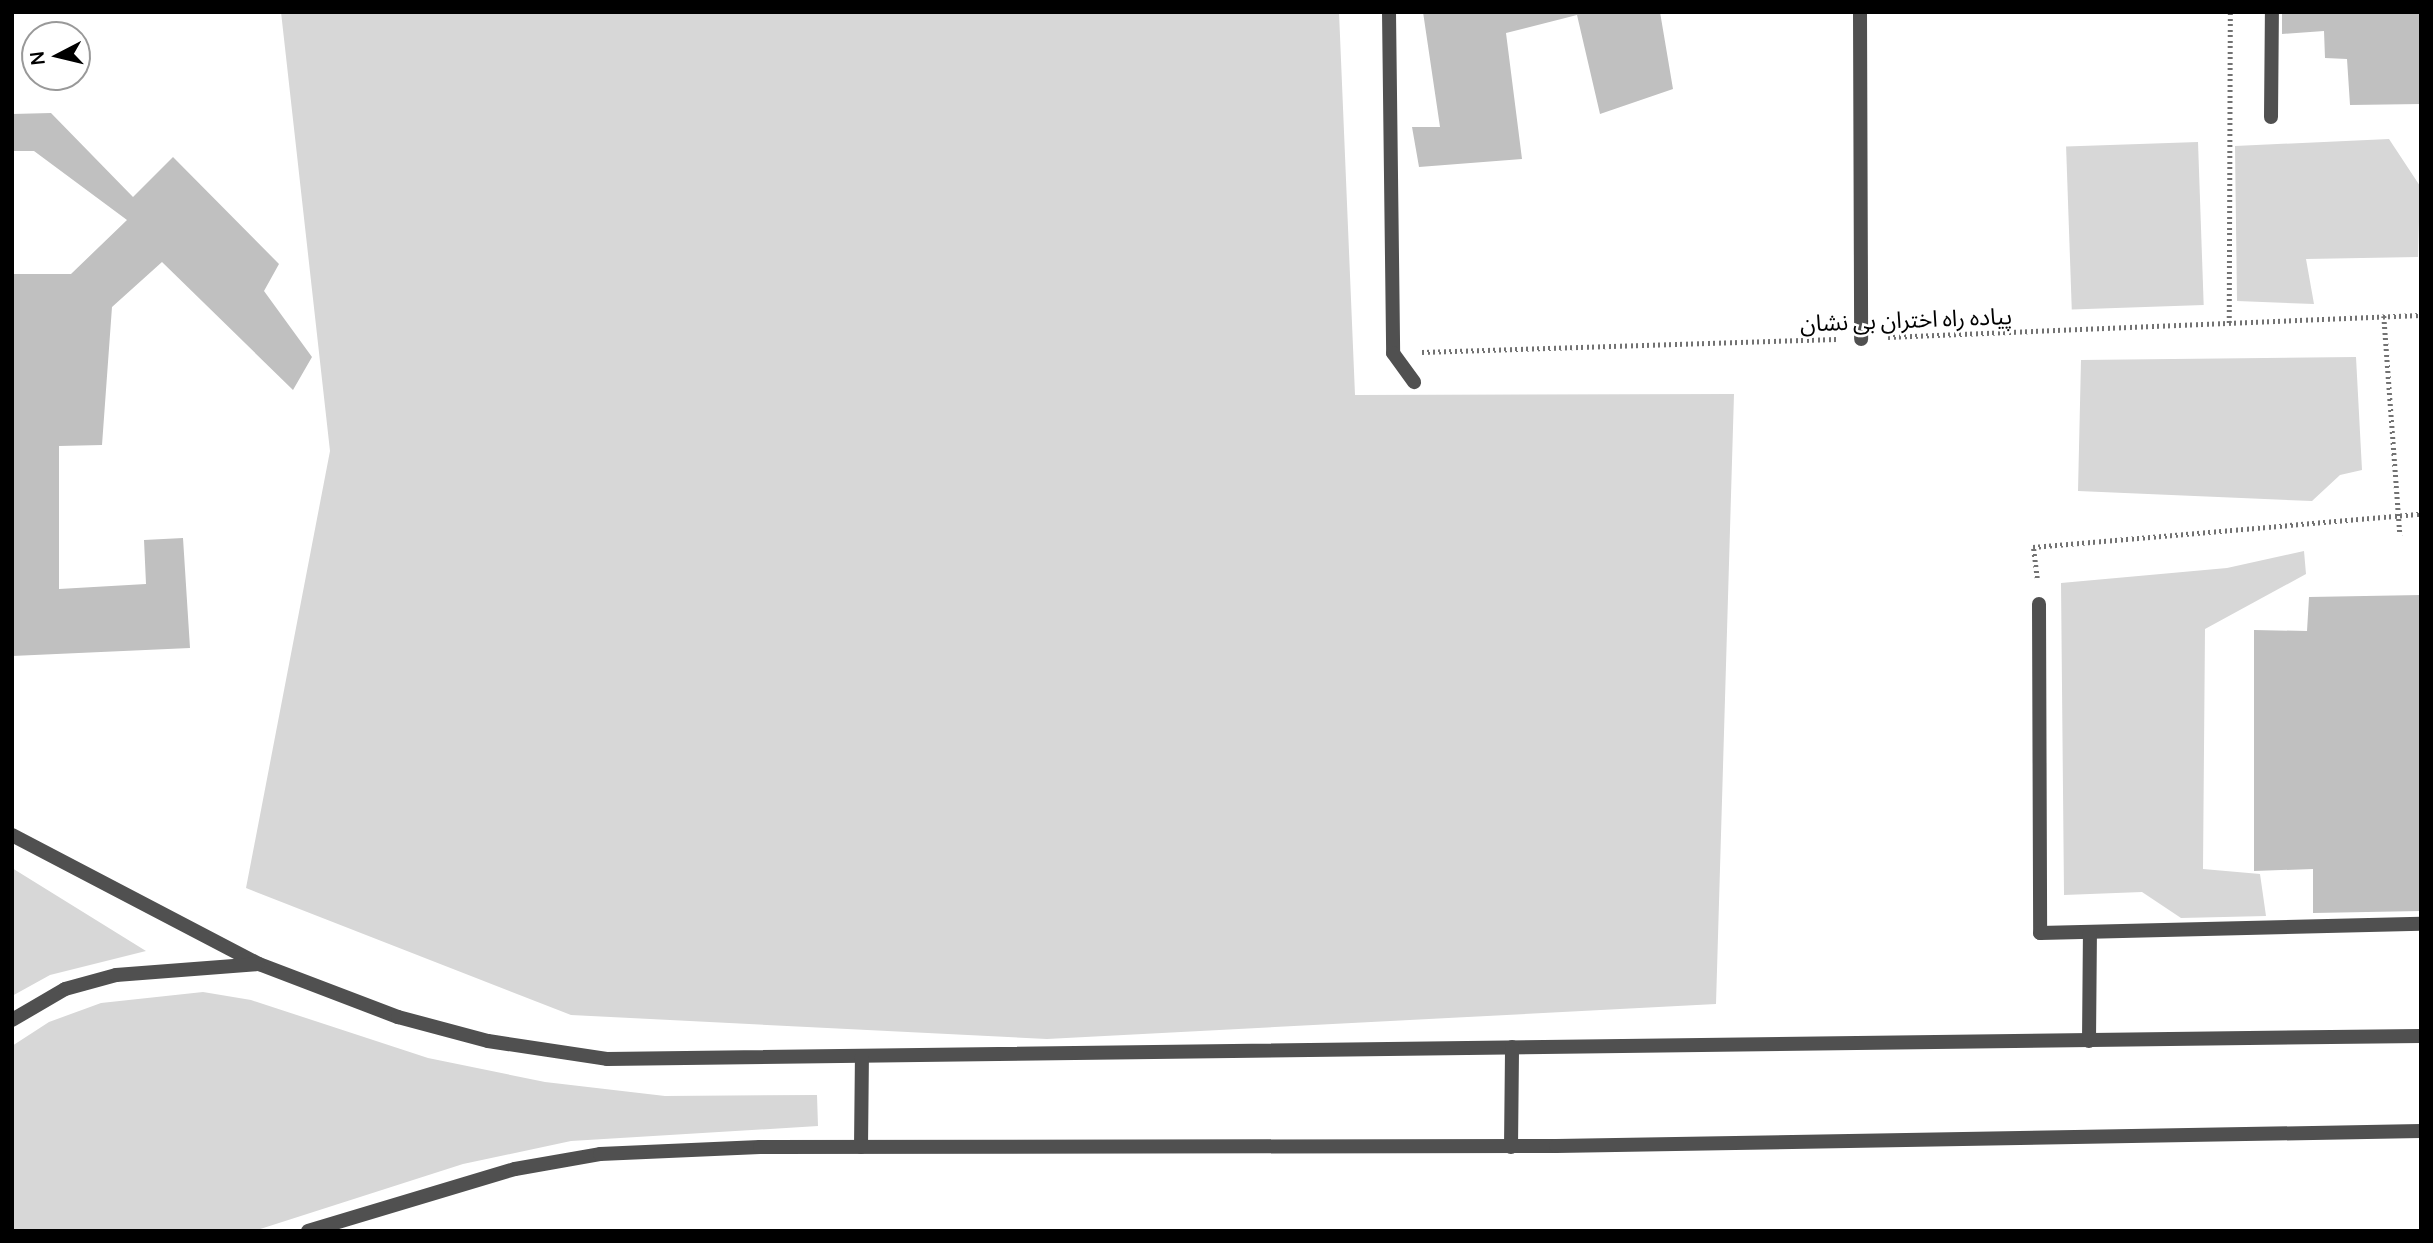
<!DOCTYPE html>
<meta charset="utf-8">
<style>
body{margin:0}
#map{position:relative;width:2433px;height:1243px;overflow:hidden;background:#fff;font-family:Manrope,"Noto Sans Arabic",sans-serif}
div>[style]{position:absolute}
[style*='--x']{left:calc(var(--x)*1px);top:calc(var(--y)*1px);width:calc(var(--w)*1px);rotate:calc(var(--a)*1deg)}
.green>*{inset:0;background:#d7d7d7;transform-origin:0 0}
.building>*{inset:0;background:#c0c0c0}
.path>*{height:4.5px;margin-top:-2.25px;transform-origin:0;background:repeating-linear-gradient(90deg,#727272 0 2px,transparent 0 5.5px)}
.service>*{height:14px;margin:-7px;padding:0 7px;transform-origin:7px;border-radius:7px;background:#505050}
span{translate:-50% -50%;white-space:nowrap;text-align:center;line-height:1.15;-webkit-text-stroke:5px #fff;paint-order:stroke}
.street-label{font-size:23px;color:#000}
.frame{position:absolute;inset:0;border:14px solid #000;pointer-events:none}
.north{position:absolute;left:21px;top:21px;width:70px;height:70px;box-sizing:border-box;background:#fff;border:2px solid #999;border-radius:50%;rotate:263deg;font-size:19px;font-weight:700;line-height:28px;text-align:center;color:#000}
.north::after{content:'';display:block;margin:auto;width:24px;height:32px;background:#000;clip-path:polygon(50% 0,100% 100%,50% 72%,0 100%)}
</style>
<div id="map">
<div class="green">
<i style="clip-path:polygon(281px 12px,1339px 12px,1355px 395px,1734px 394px,1716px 1004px,1047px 1039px,571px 1015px,246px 888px,330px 451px)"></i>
<i style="clip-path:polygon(2389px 139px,2420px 186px,2418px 257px,2306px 259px,2314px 304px,2237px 301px,2235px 146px)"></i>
<i style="left:2198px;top:142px;width:163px;height:132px;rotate:88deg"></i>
<i style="clip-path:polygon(2356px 357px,2362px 470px,2340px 475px,2312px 501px,2078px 491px,2081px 360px)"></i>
<i style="clip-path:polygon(2304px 551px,2306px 574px,2205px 629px,2203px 869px,2260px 874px,2266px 916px,2181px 918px,2142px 892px,2064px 895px,2061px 583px,2227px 568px)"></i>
<i style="clip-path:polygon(12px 868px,146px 951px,50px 975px,12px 996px)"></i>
<i style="clip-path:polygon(203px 992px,251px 1000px,428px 1058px,545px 1082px,665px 1096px,817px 1095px,818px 1126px,571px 1141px,463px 1164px,254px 1231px,12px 1231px,12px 1046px,49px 1022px,101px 1003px)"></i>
</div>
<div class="building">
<i style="clip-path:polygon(1423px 12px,1660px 12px,1673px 89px,1600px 114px,1577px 15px,1506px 33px,1522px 159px,1419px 167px,1412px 127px,1440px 127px)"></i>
<i style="clip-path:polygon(2282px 12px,2421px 12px,2421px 104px,2350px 105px,2347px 59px,2325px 58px,2324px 31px,2282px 34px)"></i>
<i style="clip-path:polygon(51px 113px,133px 197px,173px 157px,279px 264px,264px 291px,312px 357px,293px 390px,162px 262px,112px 307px,102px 445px,59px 446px,59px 589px,146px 584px,144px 540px,183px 538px,190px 648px,12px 656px,12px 274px,71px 274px,127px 220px,34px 151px,12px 151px,12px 114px)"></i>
<i style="clip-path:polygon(2421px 595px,2421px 911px,2313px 913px,2313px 869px,2254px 871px,2254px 630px,2307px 631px,2309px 597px)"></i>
</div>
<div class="path">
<i style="--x:2384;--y:316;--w:220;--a:85.8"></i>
<i style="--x:2229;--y:323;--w:311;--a:-89.8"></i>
<i style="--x:1888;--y:337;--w:533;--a:-2.36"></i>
<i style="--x:1422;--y:352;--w:415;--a:-1.8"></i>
<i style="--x:2037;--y:578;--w:31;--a:-97"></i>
<i style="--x:2033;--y:547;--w:389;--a:-4.9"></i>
</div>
<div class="service">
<i style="--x:1389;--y:12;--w:341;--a:89.3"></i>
<i style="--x:1393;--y:353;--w:36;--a:54"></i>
<i style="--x:1860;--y:12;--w:327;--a:89.8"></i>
<i style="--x:2271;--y:117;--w:105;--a:-89.5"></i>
<i style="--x:2039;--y:604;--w:329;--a:89.8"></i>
<i style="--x:2040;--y:933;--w:381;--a:-1.4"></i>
<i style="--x:12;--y:835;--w:279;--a:27.6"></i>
<i style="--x:259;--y:964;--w:149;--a:20.9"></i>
<i style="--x:398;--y:1017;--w:93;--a:14.9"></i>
<i style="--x:488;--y:1041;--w:120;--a:8.6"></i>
<i style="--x:607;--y:1059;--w:1814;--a:-0.73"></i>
<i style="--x:12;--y:1020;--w:61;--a:-30.3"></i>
<i style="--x:65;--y:989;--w:53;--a:-15.4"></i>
<i style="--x:116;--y:975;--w:142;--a:-4.4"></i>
<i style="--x:2089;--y:1041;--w:109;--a:-89.5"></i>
<i style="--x:861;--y:1147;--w:91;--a:-89.4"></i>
<i style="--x:1511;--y:1147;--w:100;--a:-89.4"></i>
<i style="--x:308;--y:1231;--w:216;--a:-16.7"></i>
<i style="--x:515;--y:1169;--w:86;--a:-10"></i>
<i style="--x:600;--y:1154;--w:160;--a:-2.5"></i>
<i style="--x:760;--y:1147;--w:796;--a:-0.07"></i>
<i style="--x:1556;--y:1146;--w:865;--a:-0.99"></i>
</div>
<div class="street-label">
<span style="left:1906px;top:319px;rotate:-2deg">پیاده راه اختران بی نشان</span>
</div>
<div class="frame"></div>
<div class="north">N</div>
</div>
